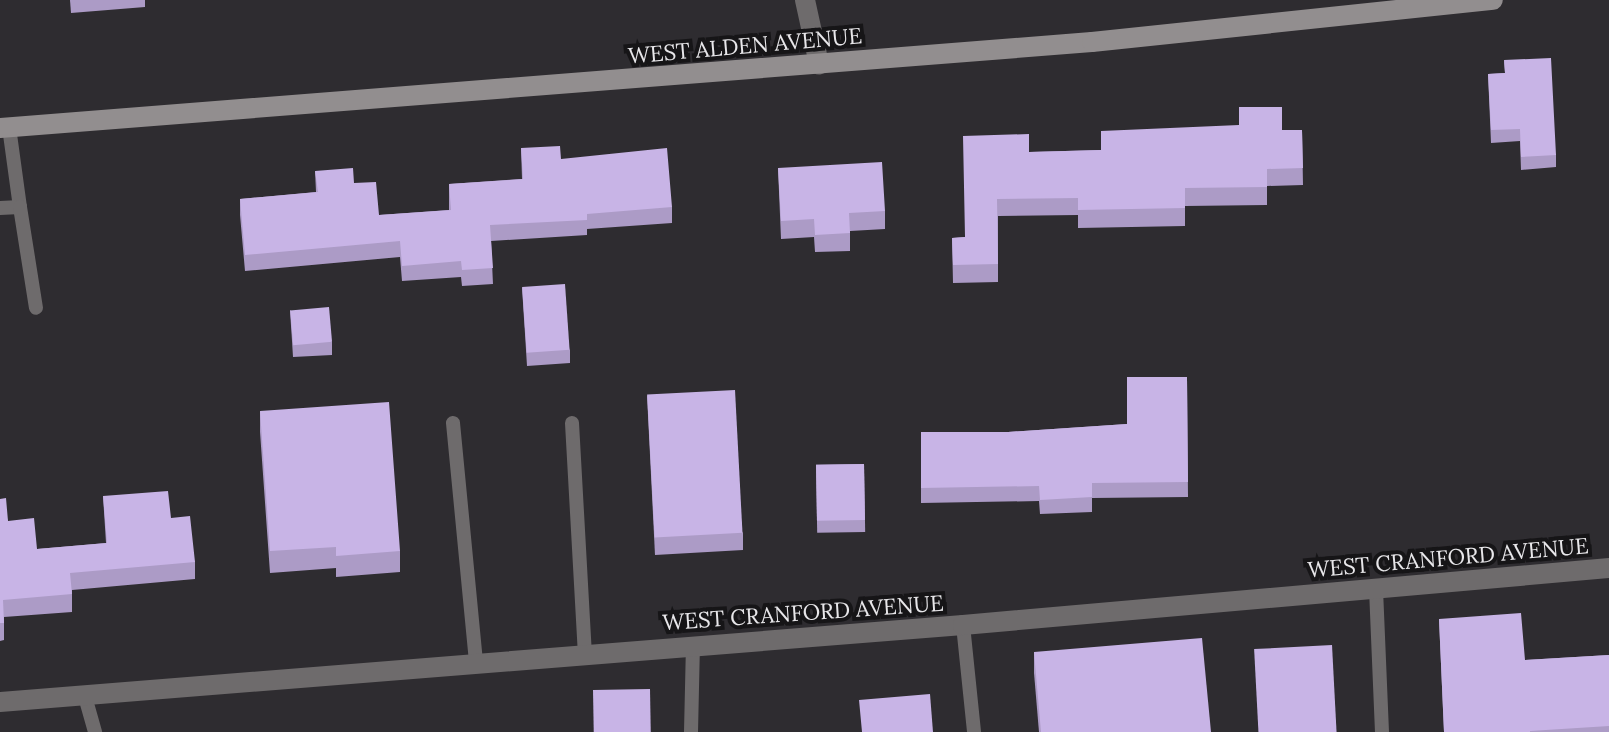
<!DOCTYPE html>
<style>
body{margin:0}
#map{position:relative;width:1609px;height:732px;overflow:hidden;background:#2e2c30;font-family:Lora,serif}
div>[style]{position:absolute}
[style*='--x']{left:calc(var(--x)*1px);top:calc(var(--y)*1px);width:calc(var(--w)*1px);rotate:calc(var(--a)*1deg)}
.lane>*{height:14px;margin:-7px;padding:0 7px;transform-origin:7px;border-radius:7px;background:#6e6b6c}
.street>*{height:20px;margin:-10px;padding:0 10px;transform-origin:10px;border-radius:10px;background:#6e6b6c}
.secondary>*{height:20px;margin:-10px;padding:0 10px;transform-origin:10px;border-radius:10px;background:#928e8f}
.wall>*{inset:0;background:#ac9bc6;transform-origin:0 0}
.building>*{inset:0;background:#c8b4e6;transform-origin:0 0}
span{translate:-50% -50%;white-space:nowrap;text-align:center;line-height:1.15;-webkit-text-stroke:8px #161517;paint-order:stroke}
.street-label{font-size:22px;color:#e8e7ea}
</style>
<div id="map">
<div class="lane">
<i style="--x:9;--y:127;--w:81;--a:82.2"></i>
<i style="--x:0;--y:208;--w:20;--a:-3"></i>
<i style="--x:20;--y:207;--w:102;--a:81"></i>
<i style="--x:453;--y:423;--w:240;--a:84.5"></i>
<i style="--x:572;--y:423;--w:231;--a:86.8"></i>
<i style="--x:1376;--y:589;--w:143;--a:87.6"></i>
<i style="--x:963;--y:625;--w:108;--a:84.1"></i>
<i style="--x:84;--y:693;--w:41;--a:74.2"></i>
<i style="--x:691;--y:732;--w:87;--a:-88.7"></i>
</div>
<div class="street">
<i style="--x:805;--y:0;--w:66;--a:77.7"></i>
<i style="--x:0;--y:702;--w:966;--a:-4.57"></i>
<i style="--x:963;--y:625;--w:649;--a:-5.04"></i>
</div>
<div class="secondary">
<i style="--x:0;--y:128;--w:1095;--a:-4.5"></i>
<i style="--x:1092;--y:42;--w:403;--a:-6"></i>
</div>
<div class="wall">
<i style="clip-path:polygon(70px 0,145px 0,145px 7px,71px 13px)"></i>
<i style="clip-path:polygon(1504px 60px,1556px 155px,1556px 167px,1521px 170px,1520px 141px,1491px 143px,1488px 74px,1505px 73px)"></i>
<i style="clip-path:polygon(1282px 130px,1302px 130px,1303px 185px,1267px 186px,1267px 205px,1185px 206px,1185px 226px,1078px 228px,1078px 215px,998px 216px,998px 282px,953px 283px,952px 238px,965px 237px,1029px 152px,1101px 150px)"></i>
<i style="clip-path:polygon(521px 148px,561px 159px,672px 207px,672px 223px,587px 229px,587px 235px,491px 241px,493px 284px,462px 286px,461px 277px,402px 281px,400px 257px,245px 271px,240px 215px,240px 199px,316px 192px,315px 171px,354px 183px,379px 215px,449px 210px,449px 184px,522px 179px)"></i>
<i style="clip-path:polygon(778px 168px,885px 211px,885px 229px,850px 231px,850px 251px,815px 252px,814px 237px,781px 239px)"></i>
<i style="clip-path:polygon(522px 287px,570px 350px,570px 363px,527px 366px)"></i>
<i style="clip-path:polygon(290px 310px,332px 342px,332px 355px,293px 357px)"></i>
<i style="clip-path:polygon(1187px 377px,1188px 497px,1092px 498px,1092px 512px,1040px 514px,1039px 501px,921px 503px,921px 432px,1008px 432px,1127px 424px)"></i>
<i style="clip-path:polygon(647px 395px,743px 533px,743px 550px,655px 555px)"></i>
<i style="clip-path:polygon(260px 411px,400px 551px,400px 572px,336px 577px,336px 568px,270px 573px,260px 432px)"></i>
<i style="left:864px;top:464px;width:68px;height:48px;rotate:89deg"></i>
<i style="clip-path:polygon(103px 496px,171px 518px,195px 562px,195px 579px,72px 590px,72px 612px,4px 617px,4px 640px,0 641px,0 499px,8px 521px,37px 549px,106px 543px)"></i>
<i style="clip-path:polygon(1439px 619px,1525px 660px,1609px 655px,1609px 732px,1444px 732px)"></i>
<i style="clip-path:polygon(1034px 652px,1211px 732px,1039px 732px,1034px 673px)"></i>
</div>
<div class="building">
<i style="clip-path:polygon(1551px 58px,1556px 155px,1521px 157px,1520px 129px,1491px 130px,1488px 74px,1505px 73px,1504px 60px)"></i>
<i style="clip-path:polygon(1239px 107px,1282px 107px,1282px 130px,1302px 130px,1303px 168px,1267px 169px,1267px 187px,1185px 188px,1185px 208px,1078px 210px,1078px 198px,997px 199px,998px 264px,953px 265px,952px 238px,965px 237px,963px 136px,1029px 134px,1029px 152px,1101px 150px,1101px 131px,1239px 125px)"></i>
<i style="clip-path:polygon(560px 146px,561px 159px,667px 148px,672px 207px,587px 214px,587px 220px,490px 225px,493px 268px,462px 270px,461px 261px,402px 266px,400px 241px,245px 255px,240px 199px,318px 192px,315px 171px,353px 168px,354px 183px,376px 182px,379px 215px,451px 210px,449px 184px,523px 179px,521px 148px)"></i>
<i style="clip-path:polygon(882px 162px,885px 211px,849px 213px,850px 233px,815px 235px,814px 219px,781px 221px,778px 168px)"></i>
<i style="left:565px;top:284px;width:66px;height:43px;rotate:86deg"></i>
<i style="left:329px;top:307px;width:35px;height:39px;rotate:85deg"></i>
<i style="clip-path:polygon(1127px 377px,1187px 377px,1188px 482px,1092px 483px,1092px 497px,1040px 500px,1039px 486px,921px 488px,921px 432px,1008px 432px,1127px 424px)"></i>
<i style="left:735px;top:390px;width:143px;height:88px;rotate:87deg"></i>
<i style="clip-path:polygon(389px 402px,400px 551px,336px 556px,336px 547px,270px 551px,260px 411px)"></i>
<i style="left:864px;top:464px;width:56px;height:48px;rotate:89deg"></i>
<i style="clip-path:polygon(168px 491px,171px 518px,190px 516px,195px 562px,70px 573px,72px 594px,3px 600px,4px 623px,0 623px,0 499px,6px 498px,8px 521px,34px 518px,37px 549px,107px 543px,103px 496px)"></i>
<i style="clip-path:polygon(1521px 613px,1525px 660px,1609px 655px,1609px 726px,1530px 731px,1530px 732px,1444px 732px,1439px 619px)"></i>
<i style="clip-path:polygon(1202px 638px,1211px 732px,1041px 732px,1034px 652px)"></i>
<i style="left:1332px;top:645px;width:87px;height:78px;rotate:87deg"></i>
<i style="left:650px;top:689px;width:43px;height:57px;rotate:89deg"></i>
<i style="clip-path:polygon(930px 694px,933px 732px,862px 732px,859px 700px)"></i>
</div>
<div class="street-label">
<span style="left:745px;top:46px;rotate:-5deg">WEST ALDEN AVENUE</span>
<span style="left:1448px;top:558px;rotate:-5deg">WEST CRANFORD AVENUE</span>
<span style="left:803px;top:613px;rotate:-4deg">WEST CRANFORD AVENUE</span>
</div>
</div>
